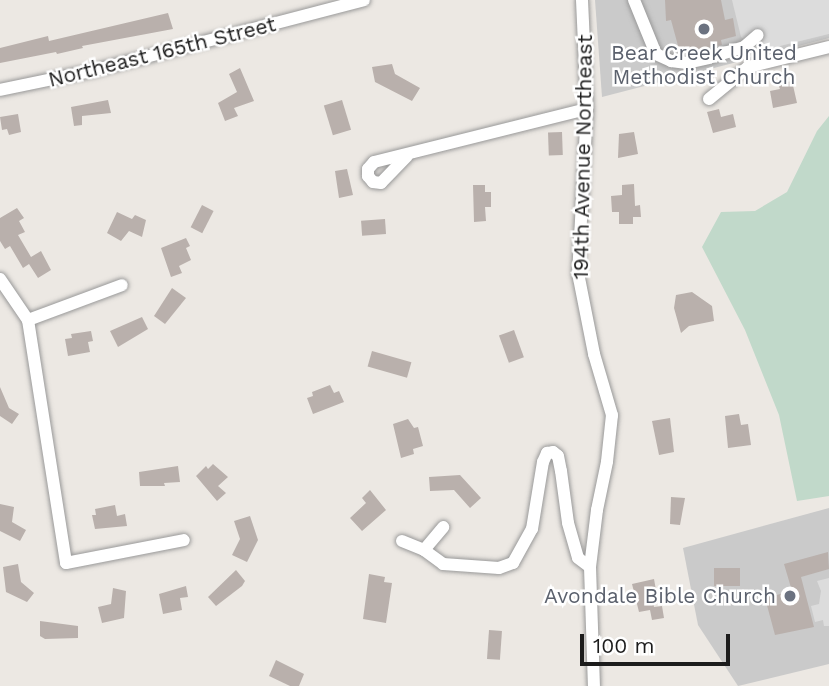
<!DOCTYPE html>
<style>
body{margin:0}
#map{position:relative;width:829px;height:686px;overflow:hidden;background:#ece8e3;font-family:"Work Sans",sans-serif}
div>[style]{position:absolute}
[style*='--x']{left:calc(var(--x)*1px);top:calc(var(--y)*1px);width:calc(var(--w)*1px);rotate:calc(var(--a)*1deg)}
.religious>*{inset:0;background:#cacaca}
.wetland>*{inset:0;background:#c1d9ca}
.parking>*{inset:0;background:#dcdcdc}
.building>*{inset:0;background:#b9b0ac;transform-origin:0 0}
.roads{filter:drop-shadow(0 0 2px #999) drop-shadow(0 0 2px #999)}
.minor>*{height:12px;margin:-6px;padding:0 6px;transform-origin:6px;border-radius:6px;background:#fff}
.dots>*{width:19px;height:19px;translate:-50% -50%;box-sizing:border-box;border:4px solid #fff;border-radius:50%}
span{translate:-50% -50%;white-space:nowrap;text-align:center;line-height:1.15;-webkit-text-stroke:5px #fff;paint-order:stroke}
.street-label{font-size:21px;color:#1c1c1c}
.worship-label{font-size:21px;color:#5b616d}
.right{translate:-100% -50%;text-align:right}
.scale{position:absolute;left:580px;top:634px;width:150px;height:32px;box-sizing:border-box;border:4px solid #1c1c1c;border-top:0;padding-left:9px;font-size:21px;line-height:24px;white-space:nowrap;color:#1c1c1c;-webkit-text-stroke:5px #fff;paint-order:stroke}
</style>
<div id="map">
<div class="religious">
<i style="clip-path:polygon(595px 0,829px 0,829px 38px,602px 97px)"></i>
<i style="clip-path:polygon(829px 508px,829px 664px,738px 686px,698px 625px,683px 548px)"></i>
</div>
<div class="wetland">
<i style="clip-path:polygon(829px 116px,829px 496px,797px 501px,779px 415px,745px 330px,702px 247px,721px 212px,755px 211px,787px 192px,817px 131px)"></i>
</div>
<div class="parking">
<i style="clip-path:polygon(732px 0,829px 0,829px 34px,760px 51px,741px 37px)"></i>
<i style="clip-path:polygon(829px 578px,829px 626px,824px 626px,823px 620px,815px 622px,811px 606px,819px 604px,821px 591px,817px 581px)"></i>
</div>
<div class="building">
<i style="clip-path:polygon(665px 0,721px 0,725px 20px,733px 18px,736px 36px,721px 40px,722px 45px,680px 53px,671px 20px,666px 21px)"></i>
<i style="clip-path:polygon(168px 13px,173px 29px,82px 46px,83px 48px,57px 54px,56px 52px,0 63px,0 48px,48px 36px,49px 41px)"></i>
<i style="clip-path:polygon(392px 64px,395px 74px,420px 88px,412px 101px,375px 82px,372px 67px)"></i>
<i style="clip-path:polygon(240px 68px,254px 101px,234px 108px,238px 116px,225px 121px,218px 103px,237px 92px,229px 74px)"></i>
<i style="clip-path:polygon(792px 81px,797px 103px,773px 108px,770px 91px,780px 89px,778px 84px)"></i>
<i style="clip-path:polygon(108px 100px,111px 113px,82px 116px,82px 125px,74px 126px,71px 107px)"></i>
<i style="left:342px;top:100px;width:31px;height:19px;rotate:73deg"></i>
<i style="clip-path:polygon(719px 109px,721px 117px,733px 114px,736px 127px,713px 133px,707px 112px)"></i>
<i style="clip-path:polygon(18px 114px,21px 132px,9px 135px,7px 129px,2px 130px,0 117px)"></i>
<i style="left:562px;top:132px;width:23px;height:14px;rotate:88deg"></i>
<i style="clip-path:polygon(634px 132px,638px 154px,618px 158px,619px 134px)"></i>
<i style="clip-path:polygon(347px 169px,353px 195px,339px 198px,335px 171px)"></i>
<i style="clip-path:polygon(634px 184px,635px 206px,640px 205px,641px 217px,633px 217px,633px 224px,619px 224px,619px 212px,612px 212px,611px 196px,622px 195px,622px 185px)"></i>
<i style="clip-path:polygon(473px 185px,485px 185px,485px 192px,491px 192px,491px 207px,485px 207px,486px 221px,474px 222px)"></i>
<i style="left:202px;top:205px;width:13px;height:25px;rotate:27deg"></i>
<i style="clip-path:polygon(17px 208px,24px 218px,19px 221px,25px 232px,18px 235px,31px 257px,41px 251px,51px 270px,38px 278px,29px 264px,23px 268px,10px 246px,5px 249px,0 241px,0 218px)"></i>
<i style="clip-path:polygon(117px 212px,132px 219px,135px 215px,146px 220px,142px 237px,129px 231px,121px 241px,107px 233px)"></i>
<i style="left:385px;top:219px;width:15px;height:24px;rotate:86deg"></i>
<i style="clip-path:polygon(186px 238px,190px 246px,186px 248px,191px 260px,179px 266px,182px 273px,171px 277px,161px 248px)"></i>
<i style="clip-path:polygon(172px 288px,186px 298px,165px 324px,154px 316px)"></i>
<i style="clip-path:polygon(692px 292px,712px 306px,714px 321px,689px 326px,681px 333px,674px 308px,676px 295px)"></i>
<i style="clip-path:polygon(142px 317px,148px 329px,118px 347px,110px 331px)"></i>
<i style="left:514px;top:330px;width:29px;height:16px;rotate:70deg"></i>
<i style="clip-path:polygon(91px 331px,93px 341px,88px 342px,90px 352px,68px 356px,65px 339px,72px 338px,71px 334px)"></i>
<i style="left:372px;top:351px;width:41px;height:16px;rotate:16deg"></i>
<i style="clip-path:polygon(330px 385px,334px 393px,339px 391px,344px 402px,313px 414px,307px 398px,313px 396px,312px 392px)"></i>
<i style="clip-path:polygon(0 387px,9px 408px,19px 414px,12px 424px,0 416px)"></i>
<i style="clip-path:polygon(739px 414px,741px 425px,748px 424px,751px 445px,728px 448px,725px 416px)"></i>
<i style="clip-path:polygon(670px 418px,674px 452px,659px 455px,652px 421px)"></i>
<i style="clip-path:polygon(408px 419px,414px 428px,418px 427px,423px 446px,413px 449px,414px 454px,401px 458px,393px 424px)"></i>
<i style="clip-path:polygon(213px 464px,228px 477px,218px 486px,226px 493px,217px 501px,196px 476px,206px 466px,208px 469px)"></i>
<i style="clip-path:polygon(178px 466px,180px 482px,164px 483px,165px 486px,140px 486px,139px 472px)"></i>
<i style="clip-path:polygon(460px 475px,481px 498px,470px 508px,454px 490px,430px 491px,429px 477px)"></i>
<i style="clip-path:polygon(370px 490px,386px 510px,362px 531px,350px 518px,366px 503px,362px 498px)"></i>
<i style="clip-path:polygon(671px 497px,685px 498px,680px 525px,670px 524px)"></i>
<i style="clip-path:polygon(0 504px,14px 507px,12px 522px,26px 530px,20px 541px,0 531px)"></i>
<i style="clip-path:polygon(115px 505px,117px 516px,125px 514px,127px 526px,95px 529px,92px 515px,96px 515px,95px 509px)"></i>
<i style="clip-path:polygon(250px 516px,258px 540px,247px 562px,232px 555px,240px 539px,234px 521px)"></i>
<i style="clip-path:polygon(828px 552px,829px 569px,801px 577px,814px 627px,775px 635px,765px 598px,792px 591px,784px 564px)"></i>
<i style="clip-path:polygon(18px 564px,21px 582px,34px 593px,27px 602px,6px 592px,3px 567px)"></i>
<i style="left:714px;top:568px;width:26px;height:18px"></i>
<i style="clip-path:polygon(236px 570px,245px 581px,242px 586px,216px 606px,208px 597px)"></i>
<i style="clip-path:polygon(369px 574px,385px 577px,384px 582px,392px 583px,386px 623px,363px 619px)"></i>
<i style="clip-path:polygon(654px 579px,656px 590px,651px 591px,654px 607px,662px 606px,664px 618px,652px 620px,650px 610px,639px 612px,632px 584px)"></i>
<i style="clip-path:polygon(186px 586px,188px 597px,180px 598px,182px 610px,163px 614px,159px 594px)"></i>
<i style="clip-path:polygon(113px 588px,126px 591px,124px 618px,102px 623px,98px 607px,111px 604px)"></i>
<i style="clip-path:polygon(40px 621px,78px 626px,78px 638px,45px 639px,40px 636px)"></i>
<i style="left:489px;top:630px;width:13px;height:29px;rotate:4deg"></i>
<i style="clip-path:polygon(276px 660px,304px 674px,299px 686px,290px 686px,269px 676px)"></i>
</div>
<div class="roads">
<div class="minor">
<i style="--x:582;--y:0;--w:109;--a:87.4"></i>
<i style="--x:587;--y:109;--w:164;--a:93.1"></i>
<i style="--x:578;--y:273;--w:83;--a:78.8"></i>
<i style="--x:594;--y:354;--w:64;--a:73.6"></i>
<i style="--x:612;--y:415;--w:47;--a:96.1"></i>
<i style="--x:607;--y:462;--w:49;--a:101.8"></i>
<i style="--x:597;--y:510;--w:57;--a:97"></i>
<i style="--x:590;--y:567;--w:119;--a:88.1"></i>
<i style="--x:634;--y:0;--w:58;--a:67.8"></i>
<i style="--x:656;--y:54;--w:17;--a:25"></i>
<i style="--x:671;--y:61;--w:16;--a:7"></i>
<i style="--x:687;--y:63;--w:22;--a:-13"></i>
<i style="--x:708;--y:58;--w:38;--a:-17"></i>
<i style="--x:744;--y:47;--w:18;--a:-41"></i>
<i style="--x:0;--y:90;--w:94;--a:-11.7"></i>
<i style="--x:92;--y:71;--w:281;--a:-14.6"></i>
<i style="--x:709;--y:99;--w:50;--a:-39.4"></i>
<i style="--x:748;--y:67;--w:83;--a:-13.9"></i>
<i style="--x:407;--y:156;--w:37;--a:134"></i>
<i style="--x:381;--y:183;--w:8;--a:-173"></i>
<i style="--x:373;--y:182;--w:8;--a:-130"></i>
<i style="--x:368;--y:176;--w:7;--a:-90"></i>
<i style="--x:368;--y:169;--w:9;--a:-49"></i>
<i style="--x:374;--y:162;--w:219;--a:-14"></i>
<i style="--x:0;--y:279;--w:50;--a:55.7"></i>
<i style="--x:28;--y:320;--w:246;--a:81.1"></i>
<i style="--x:66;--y:563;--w:120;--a:-11"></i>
<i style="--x:28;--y:320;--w:100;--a:-20.4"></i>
<i style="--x:402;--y:541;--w:24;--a:22"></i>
<i style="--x:424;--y:550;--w:24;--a:36"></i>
<i style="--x:443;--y:564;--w:56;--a:4.1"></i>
<i style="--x:499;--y:568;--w:15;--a:-20"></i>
<i style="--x:513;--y:563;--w:39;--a:-61"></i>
<i style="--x:532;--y:529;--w:68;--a:-80.7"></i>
<i style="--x:543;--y:462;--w:10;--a:-66"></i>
<i style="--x:547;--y:453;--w:6;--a:-9"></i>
<i style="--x:553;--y:452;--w:6;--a:39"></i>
<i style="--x:558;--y:456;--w:15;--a:79"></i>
<i style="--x:561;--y:471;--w:52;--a:82.3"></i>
<i style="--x:568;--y:523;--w:36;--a:74"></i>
<i style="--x:578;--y:558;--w:15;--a:37"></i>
<i style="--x:424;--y:550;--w:30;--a:-50"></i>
</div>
</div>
<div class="dots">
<i style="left:704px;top:29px;background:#6b7280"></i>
<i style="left:790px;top:596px;background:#6b7280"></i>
</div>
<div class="street-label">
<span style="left:162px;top:52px;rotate:-14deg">Northeast 165th Street</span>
<span style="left:583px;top:157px;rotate:-89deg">194th Avenue Northeast</span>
</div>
<div class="worship-label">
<span style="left:704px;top:65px">Bear Creek United<br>Methodist Church</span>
<span class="right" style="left:776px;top:596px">Avondale Bible Church</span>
</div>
<div class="scale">100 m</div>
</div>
